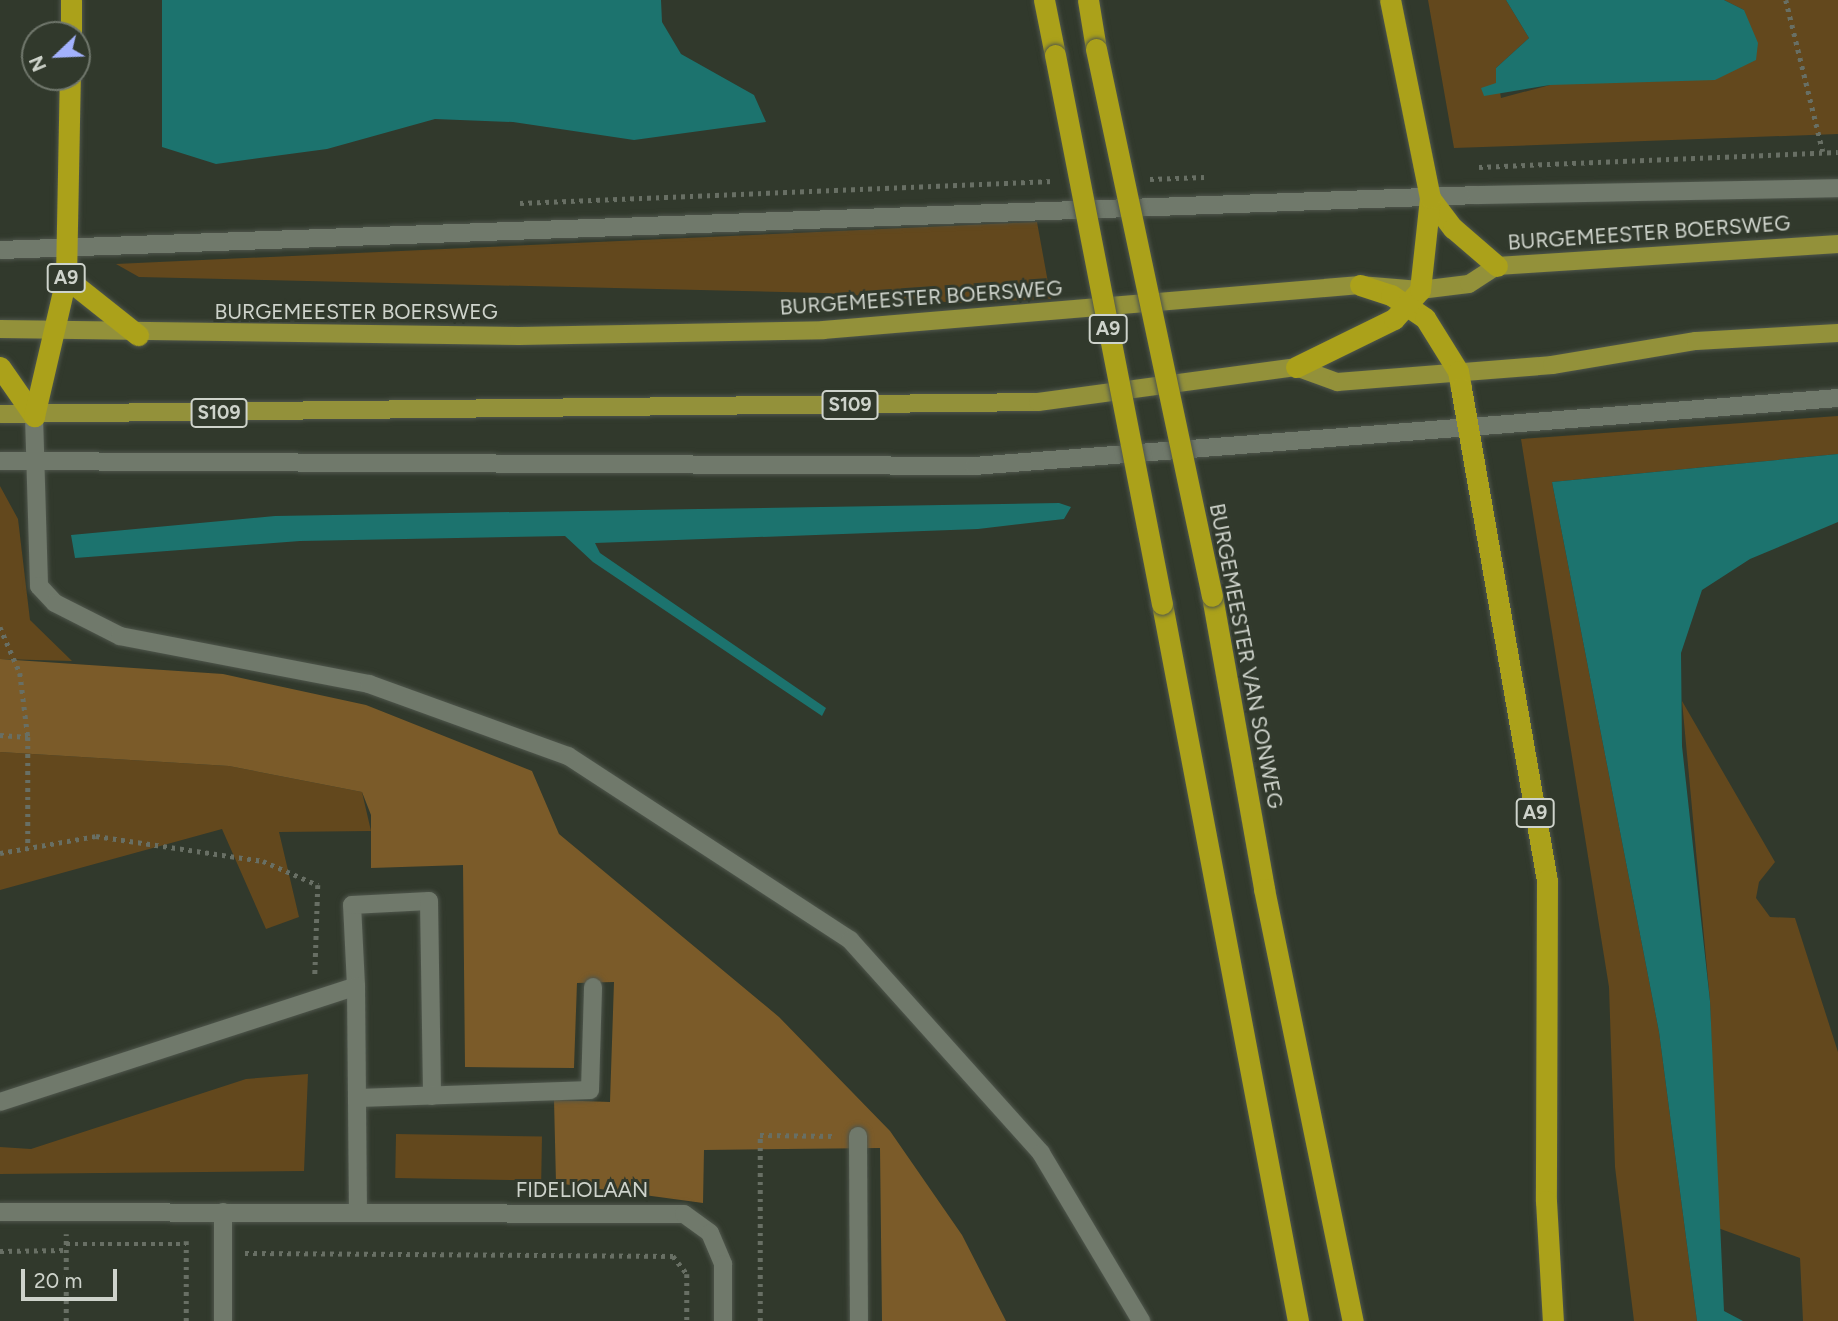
<!DOCTYPE html>
<style>
body{margin:0}
#map{position:relative;width:1838px;height:1321px;overflow:hidden;background:#31392c;font-family:Figtree,sans-serif}
div>[style]{position:absolute}
[style*='--x']{left:calc(var(--x)*1px);top:calc(var(--y)*1px);width:calc(var(--w)*1px);rotate:calc(var(--a)*1deg)}
.green>*{inset:0;background:#63481d;transform-origin:0 0}
.forest>*{inset:0;background:#7b5b29}
.water>*{inset:0;background:#1c736e}
.path>*{height:4.5px;margin-top:-2.25px;transform-origin:0;background:repeating-linear-gradient(90deg,#686f64 0 3.5px,transparent 0 8.5px)}
.roads{filter:drop-shadow(0 0 2px #4f564c) drop-shadow(0 0 2px #4f564c)}
.minor>*{height:18px;margin:-9px;padding:0 9px;transform-origin:9px;border-radius:9px;background:#70796b}
.major>*{height:18px;margin:-9px;padding:0 9px;transform-origin:9px;border-radius:9px;background:#93913a}
.highway>*{height:21px;margin:-10.5px;padding:0 10.5px;transform-origin:10.5px;border-radius:10.5px;background:#aba11a}
.bridges{filter:drop-shadow(0 0 2px #4f564c) drop-shadow(0 0 2px #4f564c)}
.highway-bridge>*{height:21px;margin:-10.5px;padding:0 10.5px;transform-origin:10.5px;border-radius:10.5px;background:#aba11a}
span{translate:-50% -50%;white-space:nowrap;text-align:center;line-height:1.15;-webkit-text-stroke:6px #31392c;paint-order:stroke}
.shield-label span{padding:2px 5px;background:#31392c;border:2px solid;border-radius:5px;-webkit-text-stroke-width:0}
.shield-label{font-size:19px;color:#ced3cb;font-weight:700}
.street-label{font-size:21px;color:#ced3cb}
.north{position:absolute;left:21px;top:21px;width:70px;height:70px;box-sizing:border-box;background:#31392c;border:2px solid #70776c;border-radius:50%;rotate:247deg;font-size:19px;font-weight:700;line-height:28px;text-align:center;color:#ced3cb}
.north::after{content:'';display:block;margin:auto;width:24px;height:32px;background:#a3b2fd;clip-path:polygon(50% 0,100% 100%,50% 72%,0 100%)}
.scale{position:absolute;left:21px;top:1269px;width:96px;height:32px;box-sizing:border-box;border:4px solid #ced3cb;border-top:0;padding-left:9px;font-size:21px;line-height:24px;white-space:nowrap;color:#ced3cb;-webkit-text-stroke:5px #31392c;paint-order:stroke}
</style>
<div id="map">
<div class="green">
<i style="clip-path:polygon(1428px 0,1506px 0,1529px 38px,1496px 68px,1501px 98px,1550px 85px,1744px 10px,1724px 0,1838px 0,1838px 134px,1454px 148px)"></i>
<i style="clip-path:polygon(1037px 222px,1051px 299px,959px 303px,824px 293px,139px 277px,116px 264px)"></i>
<i style="clip-path:polygon(1838px 416px,1838px 454px,1552px 482px,1659px 1032px,1697px 1321px,1634px 1321px,1615px 1167px,1609px 987px,1521px 439px)"></i>
<i style="clip-path:polygon(0 486px,18px 519px,30px 620px,72px 661px,0 659px)"></i>
<i style="clip-path:polygon(1682px 701px,1775px 862px,1759px 882px,1756px 898px,1770px 917px,1795px 918px,1838px 1052px,1838px 1321px,1803px 1321px,1800px 1258px,1718px 1228px,1710px 1001px)"></i>
<i style="clip-path:polygon(0 752px,229px 766px,362px 792px,371px 831px,279px 832px,299px 917px,266px 929px,222px 829px,0 890px)"></i>
<i style="clip-path:polygon(308px 1074px,304px 1171px,0 1174px,0 1147px,31px 1149px,246px 1079px)"></i>
<i style="left:396px;top:1134px;width:146px;height:44px;rotate:1deg"></i>
</div>
<div class="forest">
<i style="clip-path:polygon(0 659px,223px 674px,366px 705px,532px 771px,559px 834px,779px 1017px,890px 1131px,962px 1235px,1006px 1321px,882px 1321px,880px 1148px,704px 1150px,703px 1203px,556px 1183px,554px 1100px,610px 1102px,614px 982px,577px 983px,574px 1068px,465px 1067px,463px 865px,371px 868px,371px 815px,362px 792px,229px 766px,0 752px)"></i>
</div>
<div class="water">
<i style="clip-path:polygon(162px 0,661px 0,662px 22px,681px 54px,754px 95px,766px 122px,634px 140px,513px 122px,435px 119px,327px 149px,216px 164px,162px 147px)"></i>
<i style="clip-path:polygon(1506px 0,1724px 0,1744px 10px,1758px 43px,1756px 60px,1715px 80px,1550px 85px,1484px 96px,1481px 88px,1496px 83px,1496px 68px,1529px 38px)"></i>
<i style="clip-path:polygon(1838px 454px,1838px 522px,1750px 559px,1702px 590px,1681px 653px,1682px 746px,1710px 1001px,1724px 1311px,1743px 1321px,1697px 1321px,1659px 1032px,1552px 482px)"></i>
<i style="clip-path:polygon(1059px 503px,1071px 507px,1064px 519px,978px 529px,595px 543px,600px 553px,826px 708px,822px 716px,593px 562px,565px 536px,300px 541px,75px 558px,71px 535px,275px 516px)"></i>
</div>
<div class="path">
<i style="--x:1786;--y:0;--w:156;--a:76.3"></i>
<i style="--x:1479;--y:167;--w:359;--a:-2.4"></i>
<i style="--x:1150;--y:179;--w:54;--a:-2.1"></i>
<i style="--x:520;--y:203;--w:534;--a:-2.36"></i>
<i style="--x:0;--y:627;--w:50;--a:66.5"></i>
<i style="--x:20;--y:673;--w:64;--a:82.9"></i>
<i style="--x:28;--y:737;--w:111;--a:90"></i>
<i style="--x:0;--y:735;--w:28;--a:4"></i>
<i style="--x:0;--y:853;--w:97;--a:-10"></i>
<i style="--x:96;--y:836;--w:169;--a:8.5"></i>
<i style="--x:263;--y:861;--w:60;--a:23.6"></i>
<i style="--x:318;--y:885;--w:89;--a:91.9"></i>
<i style="--x:66;--y:1244;--w:120;--a:0"></i>
<i style="--x:0;--y:1251;--w:66;--a:-0.9"></i>
<i style="--x:245;--y:1253;--w:428;--a:0.4"></i>
<i style="--x:673;--y:1256;--w:23;--a:52"></i>
<i style="--x:687;--y:1274;--w:47;--a:90"></i>
<i style="--x:66;--y:1321;--w:87;--a:-90"></i>
<i style="--x:186;--y:1321;--w:80;--a:-90"></i>
<i style="--x:760;--y:1321;--w:186;--a:-90"></i>
<i style="--x:760;--y:1135;--w:76;--a:0.8"></i>
</div>
<div class="roads">
<div class="minor">
<i style="--x:0;--y:250;--w:1478;--a:-2.13"></i>
<i style="--x:1477;--y:195;--w:361;--a:-1.1"></i>
<i style="--x:34;--y:416;--w:170;--a:88.3"></i>
<i style="--x:39;--y:586;--w:23;--a:47"></i>
<i style="--x:55;--y:603;--w:73;--a:26.9"></i>
<i style="--x:120;--y:636;--w:254;--a:10.9"></i>
<i style="--x:369;--y:684;--w:212;--a:19.9"></i>
<i style="--x:568;--y:756;--w:337;--a:33.1"></i>
<i style="--x:850;--y:940;--w:286;--a:48.1"></i>
<i style="--x:1041;--y:1153;--w:196;--a:59.2"></i>
<i style="--x:0;--y:461;--w:974;--a:0.29"></i>
<i style="--x:974;--y:466;--w:867;--a:-4.5"></i>
<i style="--x:356;--y:986;--w:81;--a:-92.8"></i>
<i style="--x:352;--y:905;--w:77;--a:-3"></i>
<i style="--x:429;--y:901;--w:195;--a:89.1"></i>
<i style="--x:360;--y:1098;--w:230;--a:-2"></i>
<i style="--x:590;--y:1090;--w:103;--a:-88.3"></i>
<i style="--x:0;--y:1102;--w:374;--a:-18"></i>
<i style="--x:356;--y:986;--w:226;--a:89.5"></i>
<i style="--x:858;--y:1136;--w:185;--a:89.7"></i>
<i style="--x:0;--y:1212;--w:684;--a:0.17"></i>
<i style="--x:684;--y:1214;--w:32;--a:36"></i>
<i style="--x:710;--y:1233;--w:34;--a:67"></i>
<i style="--x:723;--y:1264;--w:57;--a:90"></i>
<i style="--x:223;--y:1212;--w:109;--a:90"></i>
</div>
<div class="major">
<i style="--x:0;--y:329;--w:519;--a:0.77"></i>
<i style="--x:519;--y:336;--w:304;--a:-1.1"></i>
<i style="--x:823;--y:330;--w:539;--a:-4.79"></i>
<i style="--x:1360;--y:285;--w:60;--a:4.8"></i>
<i style="--x:1420;--y:290;--w:49;--a:-7"></i>
<i style="--x:1469;--y:284;--w:33;--a:-33"></i>
<i style="--x:1497;--y:266;--w:342;--a:-3.7"></i>
<i style="--x:0;--y:414;--w:1038;--a:-0.66"></i>
<i style="--x:1038;--y:402;--w:260;--a:-7.7"></i>
<i style="--x:1296;--y:367;--w:44;--a:20.1"></i>
<i style="--x:1337;--y:382;--w:216;--a:-4.5"></i>
<i style="--x:1552;--y:365;--w:146;--a:-9.5"></i>
<i style="--x:1696;--y:341;--w:142;--a:-3.2"></i>
</div>
<div class="highway">
<i style="--x:1044;--y:0;--w:56;--a:78.7"></i>
<i style="--x:1088;--y:0;--w:50;--a:80.7"></i>
<i style="--x:71;--y:35;--w:35;--a:-90"></i>
<i style="--x:1430;--y:198;--w:38;--a:53"></i>
<i style="--x:1453;--y:228;--w:58;--a:40.8"></i>
<i style="--x:66;--y:278;--w:92;--a:38.4"></i>
<i style="--x:1360;--y:285;--w:33;--a:18"></i>
<i style="--x:1391;--y:295;--w:41;--a:34.1"></i>
<i style="--x:1425;--y:318;--w:62;--a:58.1"></i>
<i style="--x:1458;--y:371;--w:17;--a:80"></i>
<i style="--x:1461;--y:388;--w:499;--a:80.1"></i>
<i style="--x:1547;--y:880;--w:321;--a:90.2"></i>
<i style="--x:1546;--y:1201;--w:120;--a:86.7"></i>
<i style="--x:0;--y:367;--w:60;--a:55.2"></i>
<i style="--x:1296;--y:367;--w:109;--a:-26.1"></i>
<i style="--x:1394;--y:319;--w:39;--a:-48"></i>
<i style="--x:1420;--y:290;--w:93;--a:-83.8"></i>
<i style="--x:1430;--y:198;--w:202;--a:-101.4"></i>
<i style="--x:34;--y:416;--w:142;--a:-76.9"></i>
<i style="--x:66;--y:278;--w:201;--a:-88.9"></i>
<i style="--x:1212;--y:596;--w:298;--a:79.9"></i>
<i style="--x:1264;--y:889;--w:441;--a:78.4"></i>
<i style="--x:1162;--y:604;--w:730;--a:79.26"></i>
</div>
</div>
<div class="bridges">
<div class="highway-bridge">
<i style="--x:1096;--y:49;--w:559;--a:78.03"></i>
<i style="--x:1055;--y:55;--w:559;--a:78.97"></i>
</div>
</div>
<div class="shield-label">
<span style="left:66px;top:278px">A9</span>
<span style="left:1108px;top:329px">A9</span>
<span style="left:850px;top:405px">S109</span>
<span style="left:219px;top:413px">S109</span>
<span style="left:1535px;top:813px">A9</span>
</div>
<div class="street-label">
<span style="left:1649px;top:233px;rotate:-4deg">BURGEMEESTER BOERSWEG</span>
<span style="left:921px;top:298px;rotate:-4deg">BURGEMEESTER BOERSWEG</span>
<span style="left:356px;top:312px">BURGEMEESTER BOERSWEG</span>
<span style="left:1246px;top:656px;rotate:79deg">BURGEMEESTER VAN SONWEG</span>
<span style="left:582px;top:1190px">FIDELIOLAAN</span>
</div>
<div class="north">N</div>
<div class="scale">20 m</div>
</div>
